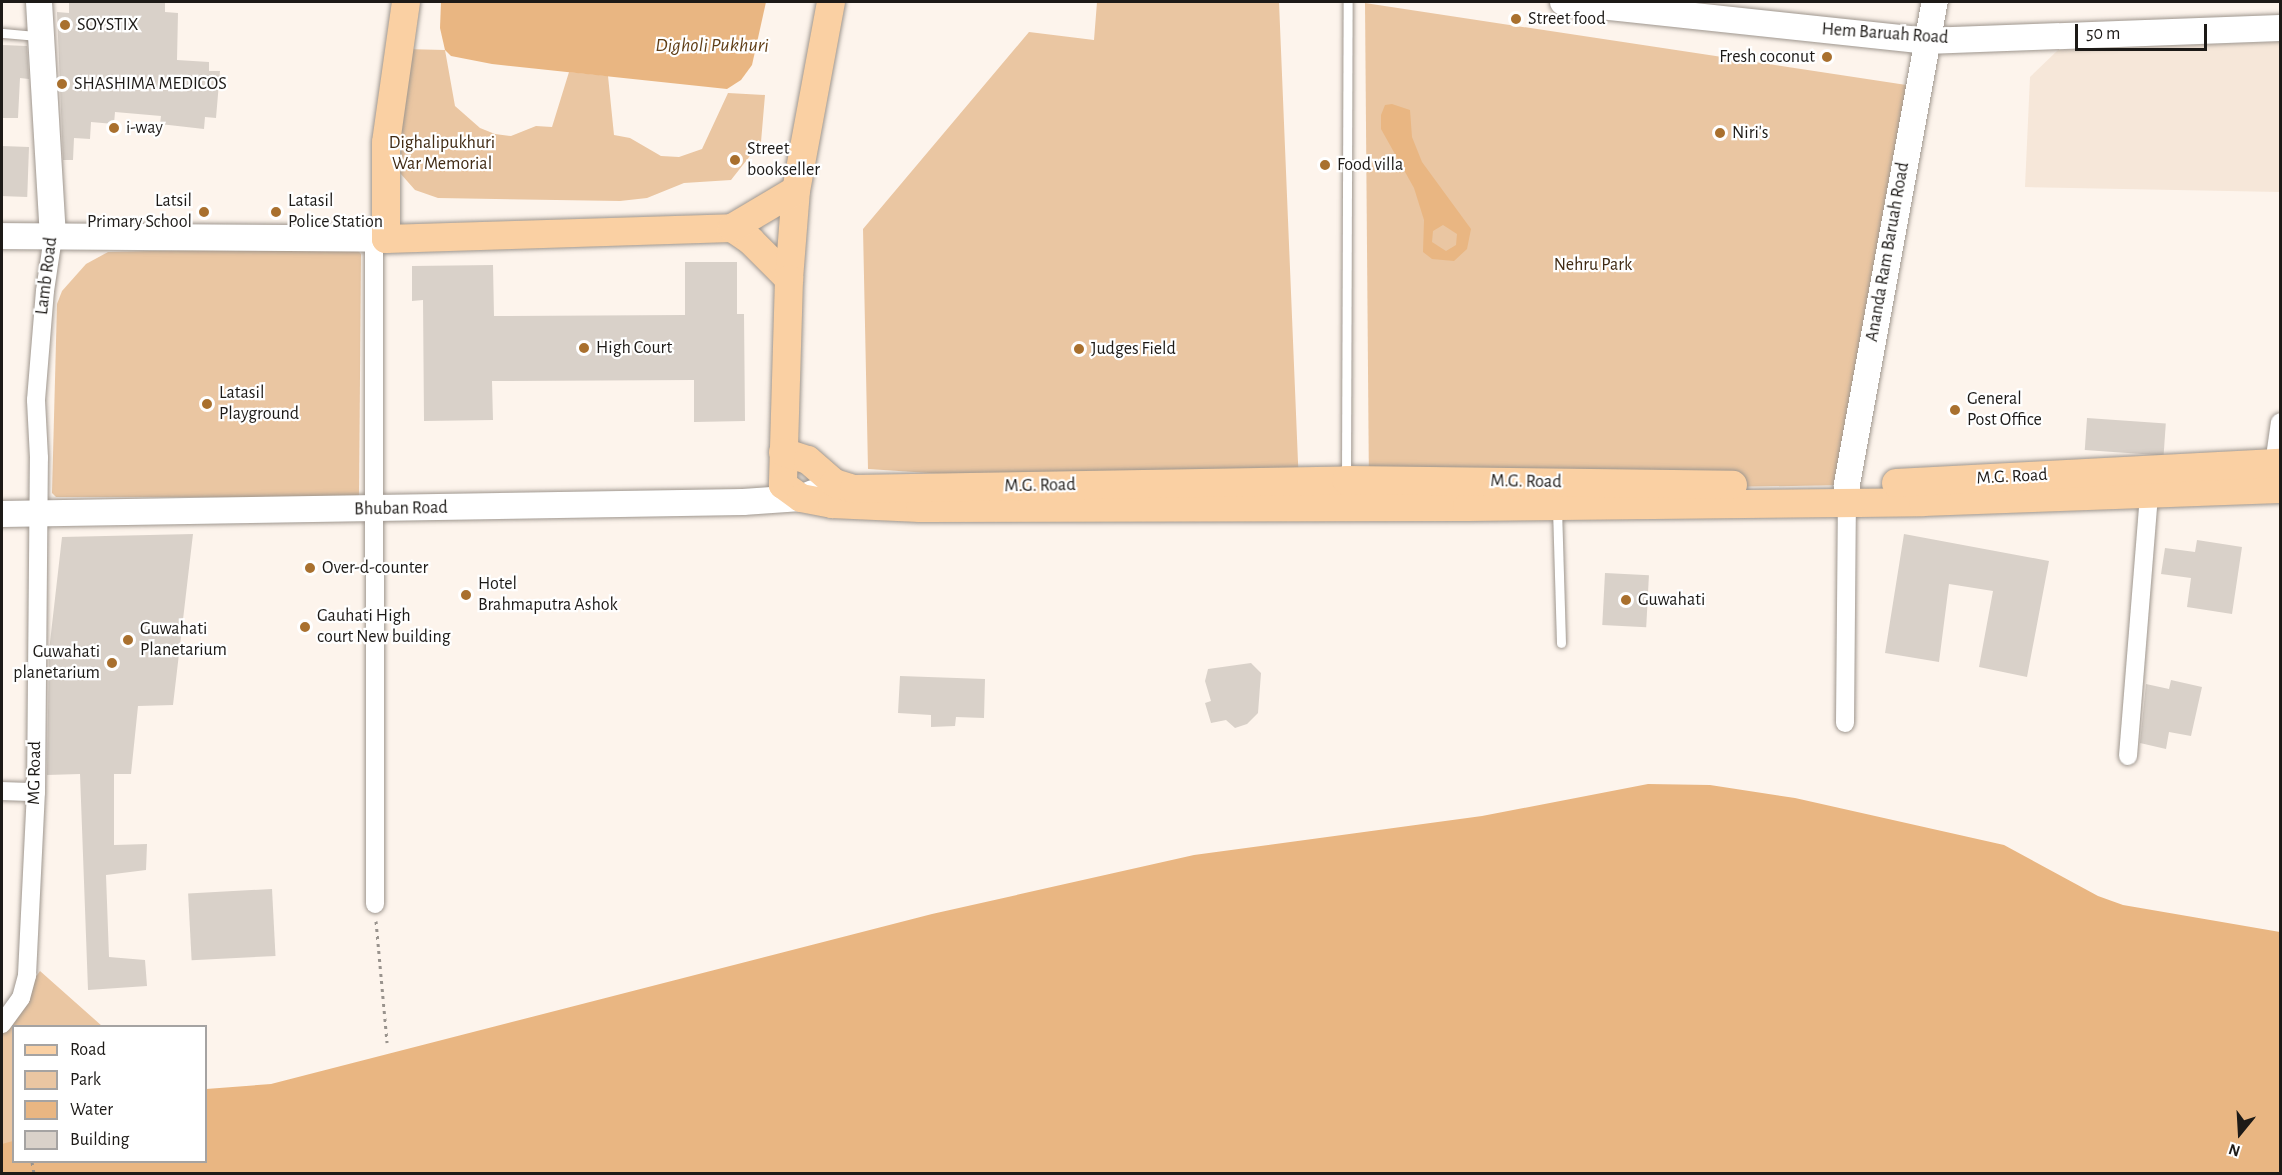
<!DOCTYPE html>
<style>
body{margin:0}
#map{position:relative;width:2282px;height:1175px;overflow:hidden;background:#fdf4ec;font-family:"Alegreya Sans",sans-serif}
div>[style]{position:absolute}
[style*='--x']{left:calc(var(--x)*1px);top:calc(var(--y)*1px);width:calc(var(--w)*1px);rotate:calc(var(--a)*1deg)}
.built>*{inset:0;background:#f6e7d9}
.green>*{inset:0;background:#eac6a2}
.water>*{inset:0;background:#e9b682}
.ferry>*{height:1.5px;margin-top:-0.75px;transform-origin:0;background:repeating-linear-gradient(90deg,#603e16 0 8px,transparent 0 14px)}
.building>*{inset:0;background:#d9d1c9;transform-origin:0 0}
.path>*{height:3px;margin-top:-1.5px;transform-origin:0;background:repeating-linear-gradient(90deg,#99938d 0 3px,transparent 0 7.5px)}
.roads{filter:drop-shadow(0 0 2px #9e968e) drop-shadow(0 0 2px #9e968e)}
.lane>*{height:9px;margin:-4.5px;padding:0 4.5px;transform-origin:4.5px;border-radius:4.5px;background:#fff}
.street>*{height:18px;margin:-9px;padding:0 9px;transform-origin:9px;border-radius:9px;background:#fff}
.secondary>*{height:26px;margin:-13px;padding:0 13px;transform-origin:13px;border-radius:13px;background:#fff}
.primary>*{height:28px;margin:-14px;padding:0 14px;transform-origin:14px;border-radius:14px;background:#fad0a3}
.dots>*{width:16px;height:16px;translate:-50% -50%;box-sizing:border-box;border:3px solid #fff;border-radius:50%}
span{translate:-50% -50%;white-space:nowrap;text-align:center;line-height:1.15;-webkit-text-stroke:4.5px #fff;paint-order:stroke}
.poi-label{font-size:18px;color:#1d1a17}
.left{translate:0 -50%;text-align:left}
.right{translate:-100% -50%;text-align:right}
.street-label{font-size:18px;color:#1d1a17}
.park-label{font-size:18px;color:#402a13}
.water-label{font-size:20px;color:#603e16;font-style:italic}
.frame{position:absolute;inset:0;border:3px solid #1d1a17;pointer-events:none}
.legend{position:absolute;left:12px;top:1025px;width:195px;height:138px;box-sizing:border-box;background:#fff;border:2px solid #a5a3a2;margin:0;padding:8px 10px;list-style:none;font-size:18px;color:#1d1a17}
.legend li{display:flex;align-items:center;gap:12px;height:30px}
.legend b{width:30px;border:2px solid #a5a3a2}
.north{position:absolute;left:2210px;top:1103px;width:60px;height:60px;-webkit-text-stroke:4px #fff;paint-order:stroke;rotate:198deg;font-size:16px;font-weight:700;line-height:24px;text-align:center;color:#1d1a17}
.north::after{content:'';display:block;margin:auto;width:21px;height:27px;background:#1d1a17;clip-path:polygon(50% 0,100% 100%,50% 72%,0 100%)}
.scale{position:absolute;left:2075px;top:24px;width:132px;height:27px;box-sizing:border-box;border:3px solid #1d1a17;border-top:0;padding-left:8px;font-size:18px;line-height:21px;white-space:nowrap;color:#1d1a17;-webkit-text-stroke:4px #fff;paint-order:stroke}
</style>
<div id="map">
<div class="built">
<i style="clip-path:polygon(2280px 42px,2280px 192px,2025px 187px,2030px 77px,2058px 50px)"></i>
</div>
<div class="green">
<i style="clip-path:polygon(1097px 2px,1279px 2px,1299px 486px,1096px 484px,868px 469px,863px 229px,1029px 32px,1094px 40px)"></i>
<i style="clip-path:polygon(1365px 3px,1913px 86px,1847px 485px,1369px 493px)"></i>
<i style="clip-path:polygon(404px 49px,445px 50px,455px 106px,480px 128px,495px 134px,511px 136px,536px 126px,552px 127px,569px 72px,608px 76px,614px 135px,630px 138px,661px 156px,679px 157px,702px 149px,728px 93px,765px 95px,761px 142px,731px 180px,684px 183px,647px 198px,620px 201px,438px 198px,415px 190px,400px 173px)"></i>
<i style="clip-path:polygon(354px 246px,361px 254px,359px 497px,56px 497px,52px 493px,57px 304px,62px 291px,86px 264px,108px 252px)"></i>
<i style="clip-path:polygon(40px 971px,102px 1026px,14px 1026px,14px 1162px,2px 1173px,2px 1023px)"></i>
</div>
<div class="water">
<i style="clip-path:polygon(441px 2px,766px 2px,752px 65px,741px 80px,727px 89px,492px 64px,451px 56px,445px 50px,440px 28px)"></i>
<i style="clip-path:polygon(evenodd,1392px 104px,1410px 110px,1412px 137px,1422px 162px,1471px 229px,1467px 249px,1454px 261px,1432px 259px,1423px 252px,1424px 220px,1414px 188px,1381px 129px,1381px 115px,1385px 105px,1392px 104px,1443px 225px,1457px 234px,1456px 245px,1446px 251px,1432px 242px,1433px 231px,1443px 225px)"></i>
<i style="clip-path:polygon(1648px 784px,1710px 785px,1795px 798px,2004px 845px,2098px 896px,2123px 905px,2280px 932px,2280px 1173px,2px 1173px,2px 1144px,13px 1141px,14px 1162px,206px 1162px,206px 1089px,271px 1084px,932px 914px,1194px 855px,1482px 816px)"></i>
</div>
<div class="ferry">
<i style="--x:34;--y:1173;--w:1;--a:90"></i>
</div>
<div class="building">
<i style="clip-path:polygon(69px 2px,165px 2px,165px 12px,178px 13px,177px 60px,209px 62px,209px 71px,220px 71px,216px 118px,205px 117px,204px 129px,160px 124px,161px 116px,115px 112px,114px 124px,91px 122px,90px 139px,74px 138px,73px 160px,63px 160px,57px 12px,69px 13px)"></i>
<i style="clip-path:polygon(2px 45px,27px 46px,29px 79px,20px 78px,18px 118px,2px 118px)"></i>
<i style="left:2px;top:146px;width:27px;height:50px;rotate:2deg"></i>
<i style="clip-path:polygon(685px 262px,737px 262px,737px 314px,744px 314px,745px 421px,694px 422px,694px 380px,492px 381px,493px 420px,424px 421px,423px 300px,412px 301px,412px 266px,493px 265px,494px 316px,685px 315px)"></i>
<i style="left:2087px;top:418px;width:79px;height:32px;rotate:4deg"></i>
<i style="clip-path:polygon(193px 534px,173px 705px,138px 706px,131px 774px,114px 774px,114px 845px,147px 844px,146px 870px,106px 875px,109px 957px,145px 960px,147px 986px,88px 990px,80px 774px,47px 775px,49px 651px,62px 537px)"></i>
<i style="clip-path:polygon(1904px 534px,2049px 561px,2027px 677px,1979px 667px,1993px 591px,1949px 584px,1939px 662px,1885px 653px)"></i>
<i style="clip-path:polygon(2197px 540px,2242px 547px,2232px 614px,2187px 607px,2191px 578px,2161px 574px,2165px 548px,2195px 552px)"></i>
<i style="left:1605px;top:573px;width:44px;height:52px;rotate:3deg"></i>
<i style="clip-path:polygon(1251px 663px,1261px 673px,1258px 713px,1247px 724px,1235px 728px,1226px 720px,1211px 723px,1205px 703px,1211px 701px,1205px 681px,1208px 669px)"></i>
<i style="clip-path:polygon(900px 676px,985px 679px,984px 718px,956px 717px,955px 726px,931px 727px,931px 715px,898px 713px)"></i>
<i style="clip-path:polygon(2171px 680px,2202px 687px,2191px 736px,2169px 732px,2166px 749px,2140px 743px,2146px 684px,2169px 689px)"></i>
<i style="left:272px;top:889px;width:67px;height:84px;rotate:87deg"></i>
</div>
<div class="path">
<i style="--x:376;--y:921;--w:122;--a:84.8"></i>
<i style="--x:32;--y:1162;--w:11;--a:80"></i>
</div>
<div class="roads">
<div class="lane">
<i style="--x:2;--y:33;--w:37;--a:5"></i>
<i style="--x:1346;--y:476;--w:474;--a:-89.8"></i>
<i style="--x:1557;--y:508;--w:135;--a:88.3"></i>
</div>
<div class="street">
<i style="--x:374;--y:241;--w:663;--a:89.91"></i>
<i style="--x:2274;--y:464;--w:42;--a:-81.9"></i>
<i style="--x:1845;--y:723;--w:221;--a:-89.5"></i>
<i style="--x:2128;--y:756;--w:263;--a:-85.4"></i>
<i style="--x:2;--y:791;--w:34;--a:2"></i>
<i style="--x:2;--y:1024;--w:32;--a:-54"></i>
<i style="--x:21;--y:998;--w:24;--a:-75"></i>
<i style="--x:27;--y:975;--w:183;--a:-87.2"></i>
<i style="--x:36;--y:792;--w:334;--a:-89.5"></i>
<i style="--x:39;--y:458;--w:58;--a:-93"></i>
<i style="--x:36;--y:400;--w:109;--a:-85.3"></i>
<i style="--x:45;--y:291;--w:55;--a:-81.6"></i>
</div>
<div class="secondary">
<i style="--x:39;--y:2;--w:235;--a:86.6"></i>
<i style="--x:1563;--y:2;--w:365;--a:6.1"></i>
<i style="--x:1926;--y:41;--w:354;--a:-2.1"></i>
<i style="--x:2;--y:236;--w:384;--a:0.4"></i>
<i style="--x:1847;--y:502;--w:18;--a:-90"></i>
<i style="--x:1847;--y:484;--w:490;--a:-79.7"></i>
<i style="--x:2;--y:514;--w:741;--a:-0.93"></i>
<i style="--x:743;--y:502;--w:58;--a:-3.9"></i>
<i style="--x:801;--y:498;--w:13;--a:-23"></i>
</div>
<div class="primary">
<i style="--x:406;--y:2;--w:142;--a:98.1"></i>
<i style="--x:386;--y:143;--w:96;--a:90"></i>
<i style="--x:386;--y:239;--w:346;--a:-1.8"></i>
<i style="--x:732;--y:228;--w:23;--a:34"></i>
<i style="--x:751;--y:241;--w:54;--a:45"></i>
<i style="--x:831;--y:2;--w:191;--a:100.5"></i>
<i style="--x:796;--y:190;--w:89;--a:94.5"></i>
<i style="--x:789;--y:279;--w:206;--a:91.7"></i>
<i style="--x:783;--y:485;--w:22;--a:36"></i>
<i style="--x:801;--y:498;--w:32;--a:11"></i>
<i style="--x:832;--y:504;--w:88;--a:2.6"></i>
<i style="--x:920;--y:508;--w:547;--a:-0.1"></i>
<i style="--x:1467;--y:507;--w:456;--a:-0.6"></i>
<i style="--x:1923;--y:502;--w:357;--a:-2.1"></i>
<i style="--x:732;--y:228;--w:74;--a:-30.7"></i>
<i style="--x:783;--y:452;--w:26;--a:18"></i>
<i style="--x:808;--y:460;--w:35;--a:41"></i>
<i style="--x:834;--y:483;--w:21;--a:17"></i>
<i style="--x:854;--y:489;--w:492;--a:-1"></i>
<i style="--x:1346;--y:480;--w:387;--a:0.7"></i>
<i style="--x:1896;--y:483;--w:385;--a:-3"></i>
</div>
</div>
<div class="dots">
<i style="left:1516px;top:19px;background:#a9702e"></i>
<i style="left:65px;top:25px;background:#a9702e"></i>
<i style="left:1827px;top:57px;background:#a9702e"></i>
<i style="left:62px;top:84px;background:#a9702e"></i>
<i style="left:114px;top:128px;background:#a9702e"></i>
<i style="left:1720px;top:133px;background:#a9702e"></i>
<i style="left:735px;top:160px;background:#a9702e"></i>
<i style="left:1325px;top:165px;background:#a9702e"></i>
<i style="left:204px;top:212px;background:#a9702e"></i>
<i style="left:276px;top:212px;background:#a9702e"></i>
<i style="left:584px;top:348px;background:#a9702e"></i>
<i style="left:1079px;top:349px;background:#a9702e"></i>
<i style="left:207px;top:404px;background:#a9702e"></i>
<i style="left:1955px;top:410px;background:#a9702e"></i>
<i style="left:310px;top:568px;background:#a9702e"></i>
<i style="left:466px;top:595px;background:#a9702e"></i>
<i style="left:1626px;top:600px;background:#a9702e"></i>
<i style="left:305px;top:627px;background:#a9702e"></i>
<i style="left:128px;top:640px;background:#a9702e"></i>
<i style="left:112px;top:663px;background:#a9702e"></i>
</div>
<div class="poi-label">
<span class="left" style="left:1528px;top:19px">Street food</span>
<span class="left" style="left:77px;top:25px">SOYSTIX</span>
<span class="right" style="left:1815px;top:57px">Fresh coconut</span>
<span class="left" style="left:74px;top:84px">SHASHIMA MEDICOS</span>
<span class="left" style="left:126px;top:128px">i-way</span>
<span class="left" style="left:1732px;top:133px">Niri's</span>
<span class="left" style="left:747px;top:160px">Street<br>bookseller</span>
<span class="left" style="left:1337px;top:165px">Food villa</span>
<span class="right" style="left:192px;top:212px">Latsil<br>Primary School</span>
<span class="left" style="left:288px;top:212px">Latasil<br>Police Station</span>
<span class="left" style="left:596px;top:348px">High Court</span>
<span class="left" style="left:1091px;top:349px">Judges Field</span>
<span class="left" style="left:219px;top:404px">Latasil<br>Playground</span>
<span class="left" style="left:1967px;top:410px">General<br>Post Office</span>
<span class="left" style="left:322px;top:568px">Over-d-counter</span>
<span class="left" style="left:478px;top:595px">Hotel<br>Brahmaputra Ashok</span>
<span class="left" style="left:1638px;top:600px">Guwahati</span>
<span class="left" style="left:317px;top:627px">Gauhati High<br>court New building</span>
<span class="left" style="left:140px;top:640px">Guwahati<br>Planetarium</span>
<span class="right" style="left:100px;top:663px">Guwahati<br>planetarium</span>
</div>
<div class="street-label">
<span style="left:1885px;top:34px;rotate:4deg">Hem Baruah Road</span>
<span style="left:1888px;top:252px;rotate:-80deg">Ananda Ram Baruah Road</span>
<span style="left:47px;top:276px;rotate:-83deg">Lamb Road</span>
<span style="left:2012px;top:477px;rotate:-3deg">M.G. Road</span>
<span style="left:1526px;top:482px;rotate:1deg">M.G. Road</span>
<span style="left:1040px;top:486px;rotate:-1deg">M.G. Road</span>
<span style="left:401px;top:509px;rotate:-1deg">Bhuban Road</span>
<span style="left:35px;top:773px;rotate:-89deg">MG Road</span>
</div>
<div class="park-label">
<span style="left:442px;top:154px">Dighalipukhuri<br>War Memorial</span>
<span style="left:1593px;top:265px">Nehru Park</span>
</div>
<div class="water-label">
<span style="left:712px;top:45px">Digholi Pukhuri</span>
</div>
<div class="frame"></div>
<ul class="legend">
<li><b style="height:8px;background:#fad0a3"></b>Road</li>
<li><b style="height:16px;background:#eac6a2"></b>Park</li>
<li><b style="height:16px;background:#e9b682"></b>Water</li>
<li><b style="height:16px;background:#d9d1c9"></b>Building</li>
</ul>
<div class="north">N</div>
<div class="scale">50 m</div>
</div>
